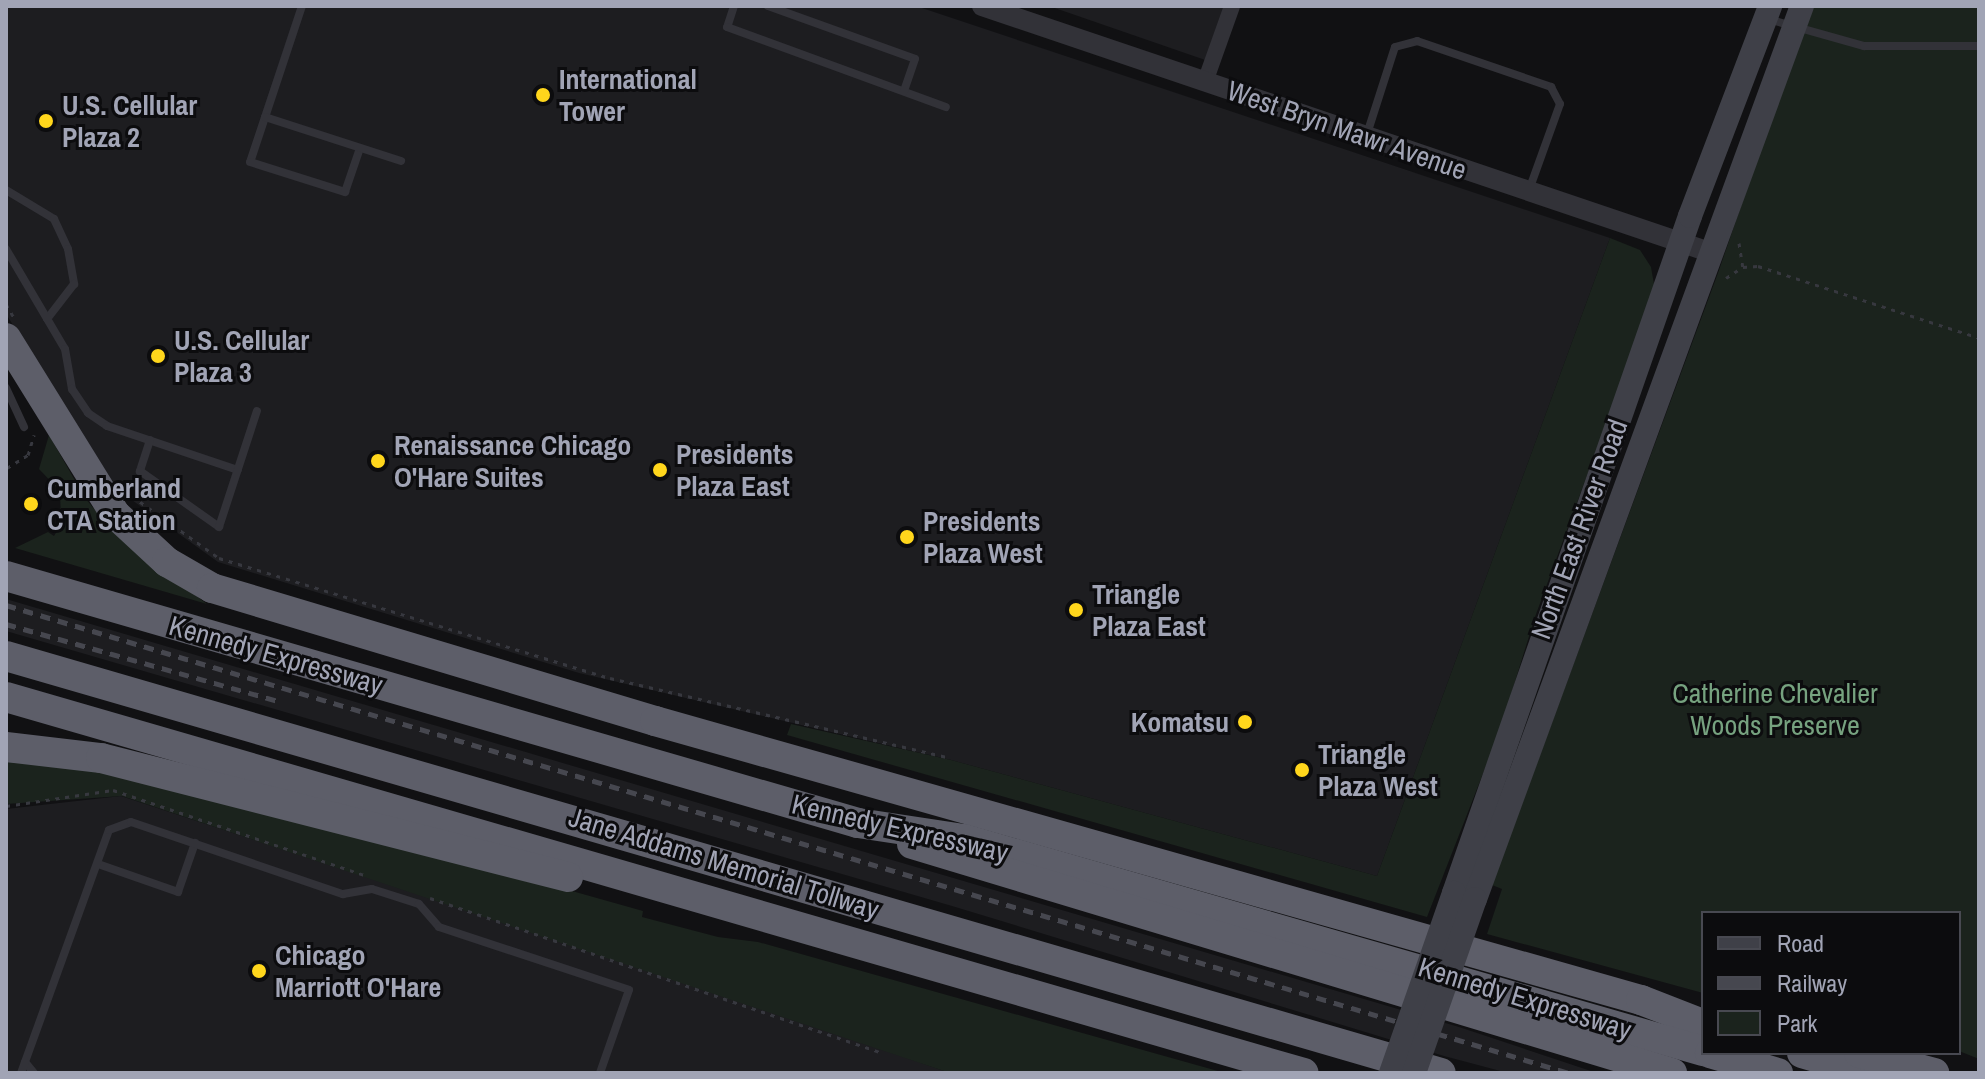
<!DOCTYPE html>
<style>
body{margin:0}
#map{position:relative;width:1985px;height:1079px;overflow:hidden;background:#111113;font-family:"Archivo Narrow",sans-serif}
div>[style]{position:absolute}
[style*='--x']{left:calc(var(--x)*1px);top:calc(var(--y)*1px);width:calc(var(--w)*1px);rotate:calc(var(--a)*1deg)}
.built>*{inset:0;background:#1d1d20}
.green>*{inset:0;background:#1b231d}
.path>*{height:3px;margin-top:-1.5px;transform-origin:0;background:repeating-linear-gradient(90deg,#37383f 0 4px,transparent 0 10px)}
.service>*{height:8px;margin:-4px;padding:0 4px;transform-origin:4px;border-radius:4px;background:#323238}
.minor>*{height:16px;margin:-8px;padding:0 8px;transform-origin:8px;border-radius:8px;background:#323238}
.tertiary>*{height:20px;margin:-10px;padding:0 10px;transform-origin:10px;border-radius:10px;background:#323238}
.secondary>*{height:24px;margin:-12px;padding:0 12px;transform-origin:12px;border-radius:12px;background:#3f4048}
.motorway>*{height:30px;margin:-15px;padding:0 15px;transform-origin:15px;border-radius:15px;background:#5d5e69}
.rail>*{height:5px;margin-top:-2.5px;transform-origin:0;background:repeating-linear-gradient(90deg,#46474f 0 10px,transparent 0 18px)}
.secondary-bridge>*{height:24px;margin:-12px;padding:0 12px;transform-origin:12px;border-radius:12px;background:#3f4048}
.dots>*{width:22px;height:22px;translate:-50% -50%;box-sizing:border-box;border:4px solid #0c0c0e;border-radius:50%}
span{translate:-50% -50%;white-space:nowrap;text-align:center;line-height:1.15;-webkit-text-stroke:6px #0c0c0e;paint-order:stroke}
.poi-label{font-size:28px;color:#a1a4b5;font-weight:700}
.left{translate:0 -50%;text-align:left}
.right{translate:-100% -50%;text-align:right}
.street-label{font-size:28px;color:#a1a4b5}
.park-label{font-size:28px;color:#76a27f}
.frame{position:absolute;inset:0;border:8px solid #a1a4b5;pointer-events:none}
.legend{position:absolute;left:1701px;top:911px;width:260px;height:144px;box-sizing:border-box;background:#0c0c0e;border:2px solid #484951;margin:0;padding:10px 14px;list-style:none;font-size:24px;color:#a1a4b5}
.legend li{display:flex;align-items:center;gap:16px;height:40px}
.legend b{width:40px;border:2px solid #484951}
</style>
<div id="map">
<div class="built">
<i style="clip-path:polygon(6px 6px,916px 6px,1610px 238px,1377px 876px,951px 760px,579px 673px,218px 562px,118px 490px,6px 314px)"></i>
<i style="clip-path:polygon(1049px 6px,1231px 6px,1211px 62px)"></i>
<i style="clip-path:polygon(6px 599px,1459px 1027px,1597px 1073px,1508px 1073px,1444px 1056px,952px 906px,6px 631px)"></i>
<i style="clip-path:polygon(121px 796px,786px 1015px,950px 1073px,6px 1073px,6px 809px)"></i>
</div>
<div class="green">
<i style="clip-path:polygon(1810px 6px,1979px 6px,1979px 1059px,1959px 1051px,1959px 913px,1703px 913px,1703px 993px,1487px 934px,1502px 889px,1492px 885px,1718px 273px)"></i>
<i style="clip-path:polygon(1610px 238px,1640px 250px,1651px 267px,1655px 290px,1535px 617px,1500px 730px,1427px 917px,787px 735px,791px 724px,951px 760px,1377px 876px)"></i>
<i style="clip-path:polygon(49px 435px,85px 498px,115px 534px,207px 604px,15px 548px,48px 532px,54px 536px,61px 524px,60px 491px,39px 469px)"></i>
<i style="clip-path:polygon(6px 759px,74px 763px,572px 891px,643px 911px,642px 917px,718px 937px,758px 942px,1225px 1073px,950px 1073px,122px 796px,6px 804px)"></i>
</div>
<div class="path">
<i style="--x:1739;--y:243;--w:24;--a:81"></i>
<i style="--x:1726;--y:278;--w:20;--a:-33"></i>
<i style="--x:1743;--y:267;--w:15;--a:-4"></i>
<i style="--x:1758;--y:266;--w:232;--a:18"></i>
<i style="--x:6;--y:304;--w:16;--a:60"></i>
<i style="--x:7;--y:468;--w:25;--a:-32"></i>
<i style="--x:28;--y:455;--w:21;--a:-73"></i>
<i style="--x:132;--y:496;--w:107;--a:35.5"></i>
<i style="--x:219;--y:558;--w:409;--a:17.1"></i>
<i style="--x:610;--y:678;--w:349;--a:13.2"></i>
<i style="--x:6;--y:806;--w:108;--a:-8.5"></i>
<i style="--x:113;--y:790;--w:268;--a:18.7"></i>
<i style="--x:430;--y:898;--w:478;--a:18.9"></i>
</div>
<div class="service">
<i style="--x:302;--y:6;--w:164;--a:108.4"></i>
<i style="--x:250;--y:162;--w:100;--a:17.5"></i>
<i style="--x:345;--y:192;--w:46;--a:-71.2"></i>
<i style="--x:734;--y:6;--w:22;--a:108"></i>
<i style="--x:727;--y:27;--w:233;--a:20.1"></i>
<i style="--x:768;--y:6;--w:156;--a:19.8"></i>
<i style="--x:915;--y:59;--w:34;--a:109"></i>
<i style="--x:1768;--y:19;--w:100;--a:15.7"></i>
<i style="--x:1864;--y:46;--w:115;--a:0"></i>
<i style="--x:265;--y:117;--w:143;--a:17.9"></i>
<i style="--x:1367;--y:134;--w:91;--a:-72.2"></i>
<i style="--x:1395;--y:47;--w:23;--a:-15"></i>
<i style="--x:1417;--y:41;--w:142;--a:18.9"></i>
<i style="--x:1551;--y:87;--w:19;--a:62"></i>
<i style="--x:1560;--y:104;--w:91;--a:109.8"></i>
<i style="--x:6;--y:190;--w:56;--a:31.1"></i>
<i style="--x:54;--y:219;--w:33;--a:65"></i>
<i style="--x:68;--y:249;--w:36;--a:80"></i>
<i style="--x:74;--y:284;--w:44;--a:127.6"></i>
<i style="--x:6;--y:249;--w:116;--a:59.5"></i>
<i style="--x:65;--y:349;--w:41;--a:80.1"></i>
<i style="--x:72;--y:389;--w:29;--a:56"></i>
<i style="--x:88;--y:413;--w:23;--a:34"></i>
<i style="--x:107;--y:426;--w:138;--a:18.6"></i>
<i style="--x:6;--y:388;--w:43;--a:65.2"></i>
<i style="--x:150;--y:440;--w:33;--a:108"></i>
<i style="--x:140;--y:471;--w:97;--a:35.3"></i>
<i style="--x:219;--y:527;--w:122;--a:-71.9"></i>
<i style="--x:98;--y:864;--w:85;--a:19.3"></i>
<i style="--x:178;--y:892;--w:52;--a:-70.9"></i>
<i style="--x:25;--y:1062;--w:14;--a:51"></i>
<i style="--x:21;--y:1073;--w:258;--a:-70.1"></i>
<i style="--x:109;--y:830;--w:23;--a:-20"></i>
<i style="--x:131;--y:822;--w:224;--a:18.8"></i>
<i style="--x:343;--y:894;--w:29;--a:-10"></i>
<i style="--x:372;--y:889;--w:49;--a:17.7"></i>
<i style="--x:419;--y:904;--w:30;--a:49"></i>
<i style="--x:439;--y:927;--w:200;--a:18.3"></i>
<i style="--x:629;--y:990;--w:88;--a:109.3"></i>
</div>
<div class="minor">
<i style="--x:1205;--y:82;--w:81;--a:-70.4"></i>
</div>
<div class="tertiary">
<i style="--x:982;--y:6;--w:771;--a:18.69"></i>
</div>
<div class="secondary">
<i style="--x:1454;--y:893;--w:717;--a:-70.78"></i>
<i style="--x:1690;--y:216;--w:225;--a:-69.1"></i>
<i style="--x:1475;--y:899;--w:951;--a:-69.89"></i>
</div>
<div class="motorway">
<i style="--x:6;--y:338;--w:207;--a:58.2"></i>
<i style="--x:115;--y:514;--w:71;--a:42.7"></i>
<i style="--x:167;--y:562;--w:52;--a:30"></i>
<i style="--x:212;--y:588;--w:463;--a:16.7"></i>
<i style="--x:655;--y:721;--w:1025;--a:15.8"></i>
<i style="--x:1641;--y:1000;--w:66;--a:21.2"></i>
<i style="--x:6;--y:576;--w:887;--a:16.17"></i>
<i style="--x:858;--y:823;--w:107;--a:8.6"></i>
<i style="--x:964;--y:839;--w:769;--a:16.01"></i>
<i style="--x:6;--y:656;--w:1494;--a:16.2"></i>
<i style="--x:6;--y:697;--w:1351;--a:16.16"></i>
<i style="--x:6;--y:747;--w:96;--a:6.6"></i>
<i style="--x:101;--y:758;--w:482;--a:14.3"></i>
<i style="--x:912;--y:844;--w:794;--a:16.77"></i>
<i style="--x:1710;--y:1053;--w:71;--a:16.4"></i>
<i style="--x:1802;--y:1053;--w:71;--a:16.4"></i>
<i style="--x:1859;--y:1053;--w:78;--a:14.9"></i>
</div>
<div class="rail">
<i style="--x:6;--y:605;--w:1632;--a:16.67"></i>
<i style="--x:6;--y:624;--w:284;--a:15.8"></i>
</div>
<div class="secondary-bridge">
<i style="--x:1391;--y:1073;--w:191;--a:-70.7"></i>
<i style="--x:1414;--y:1073;--w:184;--a:-70.7"></i>
</div>
<div class="dots">
<i style="left:543px;top:95px;background:#ffd61c"></i>
<i style="left:46px;top:121px;background:#ffd61c"></i>
<i style="left:158px;top:356px;background:#ffd61c"></i>
<i style="left:378px;top:461px;background:#ffd61c"></i>
<i style="left:660px;top:470px;background:#ffd61c"></i>
<i style="left:31px;top:504px;background:#ffd61c"></i>
<i style="left:907px;top:537px;background:#ffd61c"></i>
<i style="left:1076px;top:610px;background:#ffd61c"></i>
<i style="left:1245px;top:722px;background:#ffd61c"></i>
<i style="left:1302px;top:770px;background:#ffd61c"></i>
<i style="left:259px;top:971px;background:#ffd61c"></i>
</div>
<div class="poi-label">
<span class="left" style="left:559px;top:95px">International<br>Tower</span>
<span class="left" style="left:62px;top:121px">U.S. Cellular<br>Plaza 2</span>
<span class="left" style="left:174px;top:356px">U.S. Cellular<br>Plaza 3</span>
<span class="left" style="left:394px;top:461px">Renaissance Chicago<br>O'Hare Suites</span>
<span class="left" style="left:676px;top:470px">Presidents<br>Plaza East</span>
<span class="left" style="left:47px;top:504px">Cumberland<br>CTA Station</span>
<span class="left" style="left:923px;top:537px">Presidents<br>Plaza West</span>
<span class="left" style="left:1092px;top:610px">Triangle<br>Plaza East</span>
<span class="right" style="left:1229px;top:722px">Komatsu</span>
<span class="left" style="left:1318px;top:770px">Triangle<br>Plaza West</span>
<span class="left" style="left:275px;top:971px">Chicago<br>Marriott O'Hare</span>
</div>
<div class="street-label">
<span style="left:1347px;top:130px;rotate:19deg">West Bryn Mawr Avenue</span>
<span style="left:1579px;top:529px;rotate:-70deg">North East River Road</span>
<span style="left:276px;top:655px;rotate:16deg">Kennedy Expressway</span>
<span style="left:900px;top:828px;rotate:13deg">Kennedy Expressway</span>
<span style="left:724px;top:863px;rotate:17deg">Jane Addams Memorial Tollway</span>
<span style="left:1525px;top:998px;rotate:17deg">Kennedy Expressway</span>
</div>
<div class="park-label">
<span style="left:1775px;top:709px">Catherine Chevalier<br>Woods Preserve</span>
</div>
<div class="frame"></div>
<ul class="legend">
<li><b style="height:10px;background:#3f4048"></b>Road</li>
<li><b style="height:10px;background:#46474f"></b>Railway</li>
<li><b style="height:22px;background:#1b231d"></b>Park</li>
</ul>
</div>
